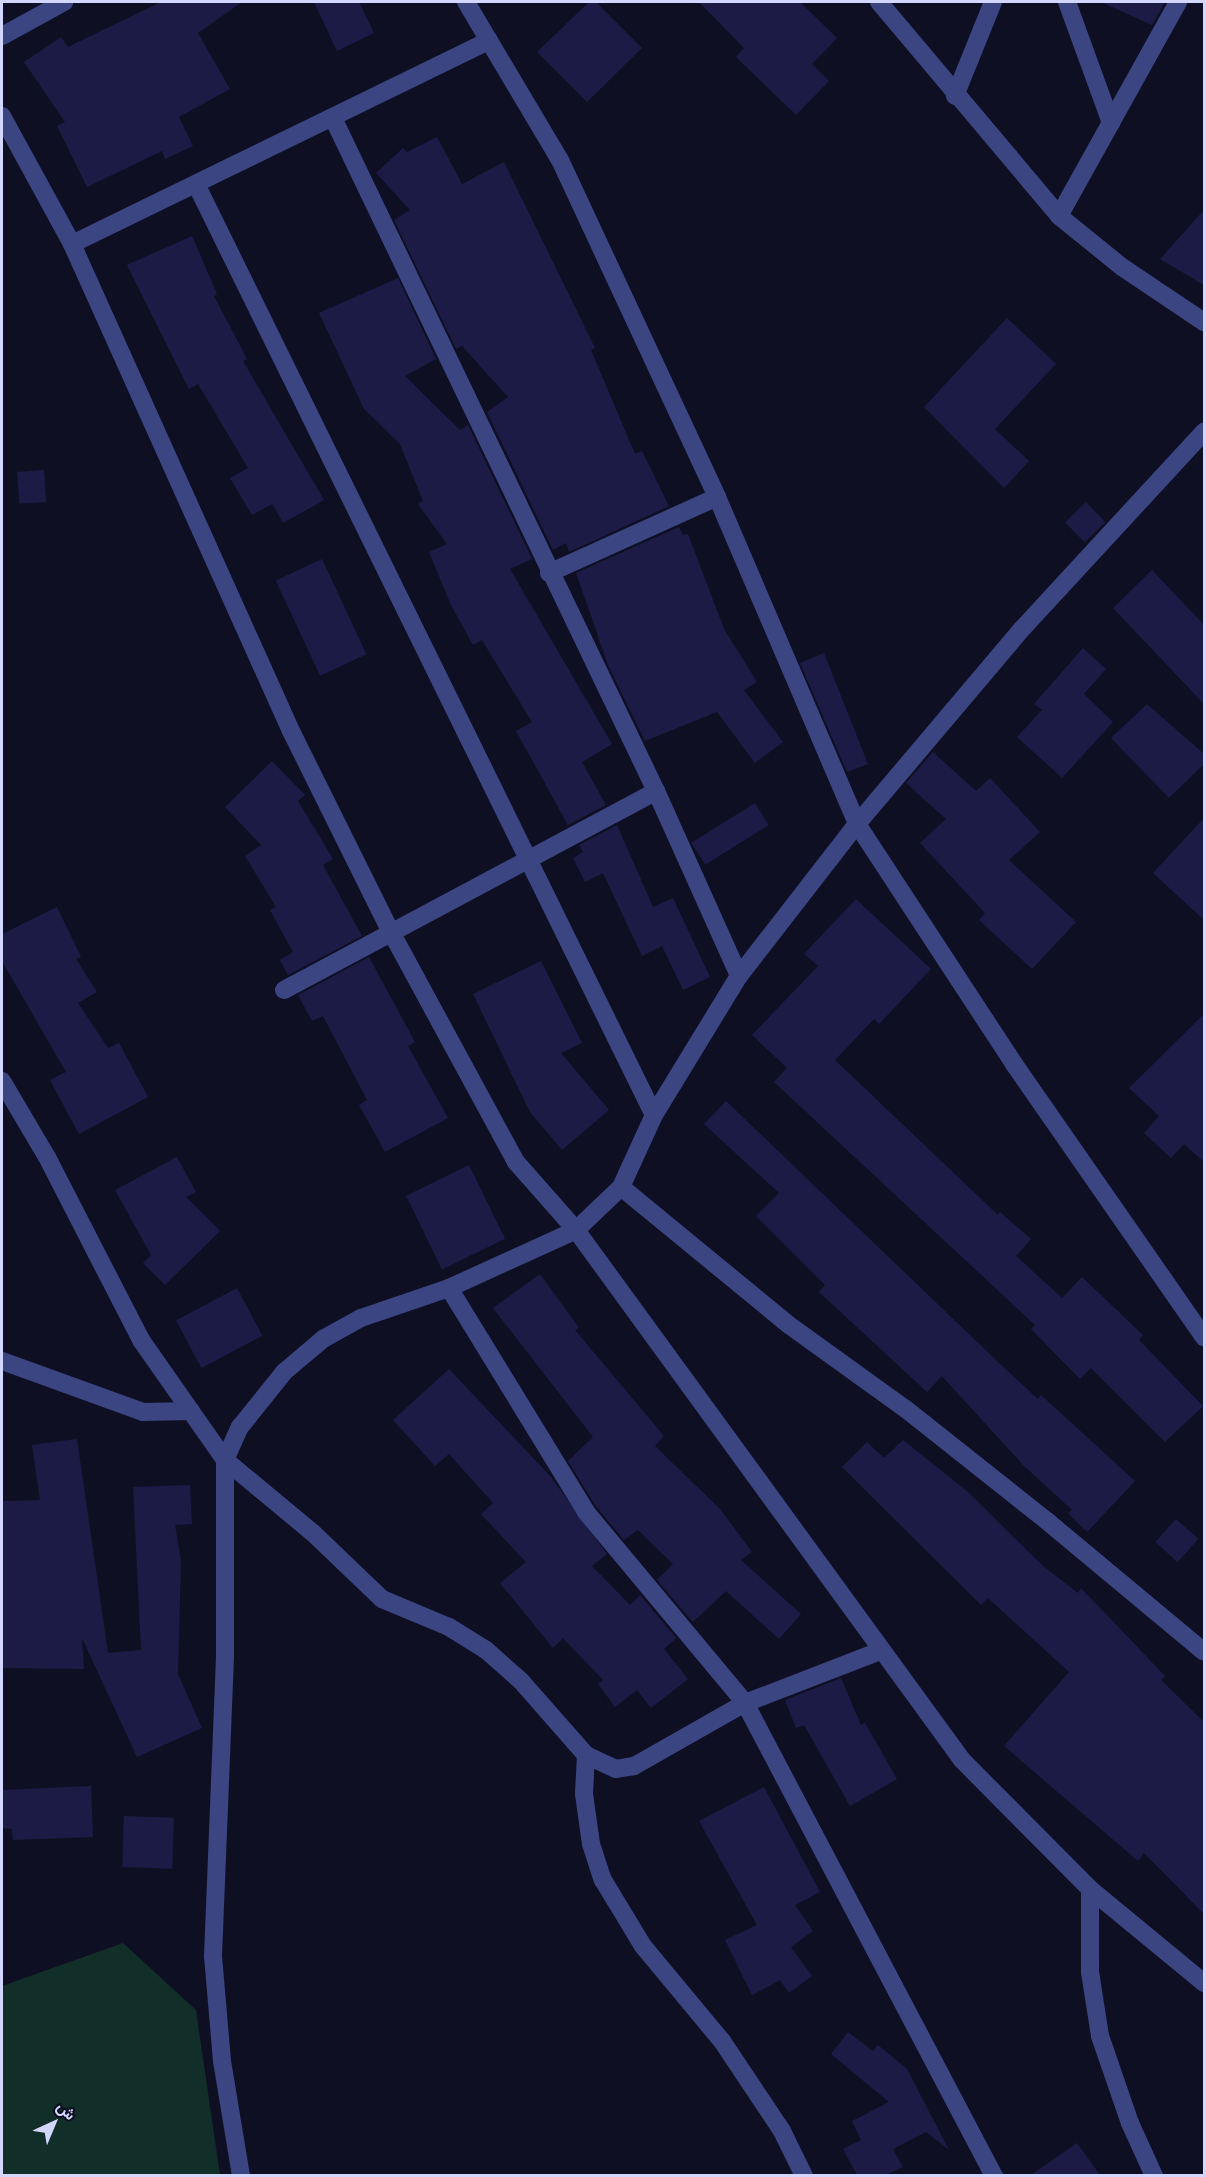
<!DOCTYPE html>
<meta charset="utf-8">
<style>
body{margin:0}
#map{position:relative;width:1206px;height:2177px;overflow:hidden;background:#0f0f24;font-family:"Titillium Web",Vazirmatn,sans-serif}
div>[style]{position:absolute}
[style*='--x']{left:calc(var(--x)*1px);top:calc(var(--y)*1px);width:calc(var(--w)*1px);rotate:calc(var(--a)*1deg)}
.green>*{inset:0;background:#122e28}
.building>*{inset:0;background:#1c1b45;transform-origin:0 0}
.minor>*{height:18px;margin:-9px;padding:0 9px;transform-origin:9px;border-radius:9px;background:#3b4582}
span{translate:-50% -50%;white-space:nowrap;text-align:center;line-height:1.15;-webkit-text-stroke:4.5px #0f0f24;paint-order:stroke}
.frame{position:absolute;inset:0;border:3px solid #d3d6fe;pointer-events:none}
.north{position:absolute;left:24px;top:2093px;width:60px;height:60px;-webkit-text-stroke:4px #0f0f24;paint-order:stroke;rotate:44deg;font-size:16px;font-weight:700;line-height:24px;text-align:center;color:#d3d6fe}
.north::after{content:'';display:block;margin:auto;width:21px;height:27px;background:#d3d6fe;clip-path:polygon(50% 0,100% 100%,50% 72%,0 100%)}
</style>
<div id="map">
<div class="green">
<i style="clip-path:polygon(123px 1943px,196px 2010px,220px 2175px,2px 2175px,2px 1986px)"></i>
</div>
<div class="building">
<i style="clip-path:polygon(161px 2px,242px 2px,198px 33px,230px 89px,179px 117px,193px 146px,165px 159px,162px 151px,87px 187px,57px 126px,65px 122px,24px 62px,61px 37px,68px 47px)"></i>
<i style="clip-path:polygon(314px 2px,359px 2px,374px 33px,337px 51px)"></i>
<i style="clip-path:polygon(589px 2px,596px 2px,642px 48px,587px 102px,537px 52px)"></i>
<i style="clip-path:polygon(699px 2px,800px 2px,837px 38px,812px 64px,829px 81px,796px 115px,736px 57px,744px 48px)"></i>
<i style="clip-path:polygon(1101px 2px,1165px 2px,1152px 25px)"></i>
<i style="clip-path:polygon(437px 137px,462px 184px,504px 162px,595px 348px,591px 350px,635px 454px,642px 451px,669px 506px,569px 552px,566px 543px,553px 550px,487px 412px,508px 397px,462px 346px,456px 349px,394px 220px,410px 210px,376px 173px,403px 148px,407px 152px)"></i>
<i style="clip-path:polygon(1204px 210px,1204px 285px,1160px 259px)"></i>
<i style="clip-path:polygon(192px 236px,217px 294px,214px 296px,247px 359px,243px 361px,324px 500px,283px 523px,272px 504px,252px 515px,230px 478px,248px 468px,198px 384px,189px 389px,127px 265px)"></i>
<i style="clip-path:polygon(398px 278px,436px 359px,405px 376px,460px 430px,468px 425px,532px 559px,510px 569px,612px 744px,582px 762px,606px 805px,568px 825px,516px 731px,532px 722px,482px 640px,473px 645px,451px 605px,429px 552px,447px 544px,418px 504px,423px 501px,400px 444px,364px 409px,319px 313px)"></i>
<i style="clip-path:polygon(1007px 318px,1056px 364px,995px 429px,1029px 461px,1004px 488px,924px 407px)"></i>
<i style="left:44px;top:470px;width:32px;height:27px;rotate:86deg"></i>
<i style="left:1086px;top:502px;width:28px;height:29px;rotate:46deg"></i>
<i style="clip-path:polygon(679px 527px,683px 535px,688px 534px,724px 629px,757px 682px,744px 690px,783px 742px,755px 763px,717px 712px,645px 741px,608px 665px,576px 573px)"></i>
<i style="left:322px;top:559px;width:105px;height:51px;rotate:65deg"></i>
<i style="clip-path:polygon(1152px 570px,1204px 625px,1204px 704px,1113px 608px)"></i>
<i style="clip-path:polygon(1083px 648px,1106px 669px,1084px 694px,1113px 722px,1062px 778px,1017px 737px,1042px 710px,1034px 704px)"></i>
<i style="clip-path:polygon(824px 653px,868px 764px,847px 772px,800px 663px)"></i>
<i style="clip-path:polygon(1147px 704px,1204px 754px,1204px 764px,1169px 798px,1111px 738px)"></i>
<i style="clip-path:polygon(933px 752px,976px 791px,990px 778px,1040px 832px,1009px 860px,1076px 922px,1032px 969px,979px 920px,985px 913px,920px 843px,946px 819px,906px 783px)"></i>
<i style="clip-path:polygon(272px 761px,305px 795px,298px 801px,333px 859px,323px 865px,362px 936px,288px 975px,280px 960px,293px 952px,270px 910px,276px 907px,245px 856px,261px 845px,225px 807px)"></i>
<i style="left:755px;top:803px;width:26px;height:75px;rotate:58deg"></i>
<i style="clip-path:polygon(1204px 818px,1204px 920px,1153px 873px)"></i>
<i style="clip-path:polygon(617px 825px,653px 907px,673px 898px,710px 977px,683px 990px,662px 946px,642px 956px,603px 873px,585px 882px,573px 858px,583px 852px,579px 845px)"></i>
<i style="clip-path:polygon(856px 899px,931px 969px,879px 1024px,874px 1019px,835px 1060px,998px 1215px,1000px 1212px,1031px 1239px,1016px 1256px,1062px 1298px,1082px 1277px,1143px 1335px,1139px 1340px,1203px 1406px,1165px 1442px,1091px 1368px,1080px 1379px,1031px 1329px,1035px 1325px,774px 1082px,787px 1068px,752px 1035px,818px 966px,804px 954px)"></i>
<i style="clip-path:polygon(57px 907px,81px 957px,76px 959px,97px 992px,78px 1003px,108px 1048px,119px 1043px,148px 1097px,79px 1134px,50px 1080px,66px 1072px,2px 961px,2px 934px)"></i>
<i style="clip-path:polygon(369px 957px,415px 1042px,408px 1046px,448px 1118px,385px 1152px,359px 1105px,367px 1100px,323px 1016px,312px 1021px,298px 995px)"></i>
<i style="clip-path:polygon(541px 961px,582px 1043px,561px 1053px,609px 1110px,562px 1150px,530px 1112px,473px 994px)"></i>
<i style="clip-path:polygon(1204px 1014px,1204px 1162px,1184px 1144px,1171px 1158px,1144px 1133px,1159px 1116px,1129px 1088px)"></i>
<i style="clip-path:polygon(726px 1101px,999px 1363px,1038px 1399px,1041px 1395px,1135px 1481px,1087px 1532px,1068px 1513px,1072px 1510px,1023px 1465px,942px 1376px,927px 1392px,819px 1292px,825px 1285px,756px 1216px,779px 1193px,704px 1124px)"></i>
<i style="clip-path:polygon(177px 1157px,196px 1192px,186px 1197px,220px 1231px,165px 1285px,143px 1263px,151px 1255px,115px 1190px)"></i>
<i style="left:469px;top:1165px;width:82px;height:70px;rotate:64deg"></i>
<i style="clip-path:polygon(540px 1274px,579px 1328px,575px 1330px,664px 1436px,655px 1446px,720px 1509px,752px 1552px,741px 1560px,801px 1614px,779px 1639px,726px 1591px,693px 1622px,657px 1580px,673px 1564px,638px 1530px,624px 1540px,595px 1505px,568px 1461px,593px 1437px,493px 1308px)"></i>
<i style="left:237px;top:1288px;width:54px;height:69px;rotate:62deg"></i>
<i style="clip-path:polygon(449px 1369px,551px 1477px,607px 1554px,592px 1566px,630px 1605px,640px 1595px,676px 1638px,664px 1649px,688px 1679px,651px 1708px,637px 1690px,615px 1707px,598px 1684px,603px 1680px,563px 1638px,553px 1648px,500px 1583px,526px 1562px,481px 1514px,493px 1503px,449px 1454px,435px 1466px,393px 1420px)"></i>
<i style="clip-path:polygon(77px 1439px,108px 1653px,141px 1650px,133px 1487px,190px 1485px,192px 1524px,175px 1525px,181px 1560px,178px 1674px,202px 1728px,137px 1757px,82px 1638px,84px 1669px,2px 1668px,2px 1501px,40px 1500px,32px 1445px)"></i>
<i style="clip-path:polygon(903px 1440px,968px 1492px,1043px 1566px,1078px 1593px,1081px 1588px,1165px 1676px,1161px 1680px,1204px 1722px,1204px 1914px,1144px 1853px,1138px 1861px,1004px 1746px,1069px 1672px,988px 1598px,981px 1605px,842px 1467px,867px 1442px,884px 1458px)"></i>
<i style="left:1176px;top:1519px;width:30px;height:31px;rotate:42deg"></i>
<i style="clip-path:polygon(841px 1678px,861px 1725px,865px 1723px,897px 1779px,850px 1806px,804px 1725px,796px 1728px,785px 1700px)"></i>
<i style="clip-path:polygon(91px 1786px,93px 1837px,13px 1840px,12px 1829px,2px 1828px,2px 1790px)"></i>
<i style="clip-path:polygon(764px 1787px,820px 1892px,795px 1905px,813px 1931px,791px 1947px,812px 1976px,789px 1993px,780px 1980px,752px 1995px,725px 1940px,757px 1925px,699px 1821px)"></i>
<i style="left:124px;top:1816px;width:50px;height:51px;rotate:2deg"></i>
<i style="clip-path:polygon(848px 2032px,873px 2051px,878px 2045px,907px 2069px,949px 2150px,926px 2132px,893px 2149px,903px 2167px,886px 2175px,857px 2175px,843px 2149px,861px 2140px,852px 2121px,889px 2102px,831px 2054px)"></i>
<i style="clip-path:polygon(1077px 2143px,1100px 2175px,1031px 2175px)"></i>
</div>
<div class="minor">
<i style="--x:466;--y:2;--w:184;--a:59.3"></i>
<i style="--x:560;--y:160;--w:372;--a:65"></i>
<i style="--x:717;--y:497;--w:356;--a:66.8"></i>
<i style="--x:857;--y:824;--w:287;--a:56.8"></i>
<i style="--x:1014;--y:1064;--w:333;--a:55.2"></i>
<i style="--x:879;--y:2;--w:280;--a:49.9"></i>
<i style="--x:1059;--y:216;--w:81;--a:39"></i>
<i style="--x:1122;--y:267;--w:99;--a:33.9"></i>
<i style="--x:1067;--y:2;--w:129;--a:70"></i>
<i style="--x:2;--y:36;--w:71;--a:-28.7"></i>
<i style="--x:955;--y:96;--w:101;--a:-68"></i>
<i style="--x:2;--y:116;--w:146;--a:61.3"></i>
<i style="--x:72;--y:244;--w:534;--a:65.79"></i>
<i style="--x:291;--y:731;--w:222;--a:63.6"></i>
<i style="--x:390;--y:930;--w:264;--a:61.5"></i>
<i style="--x:516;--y:1162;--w:91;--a:48.6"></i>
<i style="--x:576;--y:1230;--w:656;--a:53.93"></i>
<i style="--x:962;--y:1760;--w:182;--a:45.2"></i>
<i style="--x:1090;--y:1889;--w:148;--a:39.5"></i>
<i style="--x:333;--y:118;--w:746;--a:64.36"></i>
<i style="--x:656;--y:791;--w:203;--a:65.8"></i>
<i style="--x:197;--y:186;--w:1035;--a:63.81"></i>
<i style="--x:1059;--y:216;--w:245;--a:-60.9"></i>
<i style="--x:72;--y:244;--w:464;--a:-26"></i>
<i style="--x:549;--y:573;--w:184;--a:-24.3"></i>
<i style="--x:284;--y:990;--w:422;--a:-28.1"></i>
<i style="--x:2;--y:1081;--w:88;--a:59.4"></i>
<i style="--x:47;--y:1157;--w:206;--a:62.8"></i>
<i style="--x:141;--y:1340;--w:146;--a:55"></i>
<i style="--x:225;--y:1460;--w:197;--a:90"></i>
<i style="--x:225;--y:1657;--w:299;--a:92.3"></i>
<i style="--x:213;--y:1956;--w:105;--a:85.1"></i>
<i style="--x:222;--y:2061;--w:117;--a:80.6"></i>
<i style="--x:621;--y:1187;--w:79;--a:-65.4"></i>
<i style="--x:654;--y:1115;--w:163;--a:-58.6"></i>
<i style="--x:739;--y:976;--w:192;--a:-52.2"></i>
<i style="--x:857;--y:824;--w:254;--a:-49.8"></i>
<i style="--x:1021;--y:630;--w:270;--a:-47.3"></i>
<i style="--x:449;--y:1288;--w:263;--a:58.5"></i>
<i style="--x:586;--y:1512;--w:249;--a:50.2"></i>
<i style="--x:745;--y:1703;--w:535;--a:62.24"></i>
<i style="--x:2;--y:1361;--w:150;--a:19.9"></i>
<i style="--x:143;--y:1412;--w:48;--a:-1.2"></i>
<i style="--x:880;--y:1651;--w:145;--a:158.9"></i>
<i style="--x:745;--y:1703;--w:128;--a:150.4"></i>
<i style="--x:634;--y:1766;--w:18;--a:171"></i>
<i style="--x:616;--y:1769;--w:33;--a:-155"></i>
<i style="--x:586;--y:1755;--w:98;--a:-131.3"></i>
<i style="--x:521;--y:1681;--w:47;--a:-138.5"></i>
<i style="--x:486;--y:1650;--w:44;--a:-148.1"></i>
<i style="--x:449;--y:1627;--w:73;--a:-157.3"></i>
<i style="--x:382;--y:1599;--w:95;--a:-136.3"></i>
<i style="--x:313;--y:1533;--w:114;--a:-140.3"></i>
<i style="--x:225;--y:1460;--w:36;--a:-66"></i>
<i style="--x:240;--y:1427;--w:70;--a:-51.3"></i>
<i style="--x:284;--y:1372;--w:51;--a:-40.2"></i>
<i style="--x:323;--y:1339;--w:43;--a:-28.9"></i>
<i style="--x:361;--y:1318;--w:93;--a:-18.8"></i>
<i style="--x:449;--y:1288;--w:140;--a:-24.5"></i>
<i style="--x:576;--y:1230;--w:62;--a:-43.7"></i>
<i style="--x:621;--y:1187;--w:217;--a:39.4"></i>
<i style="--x:789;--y:1325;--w:145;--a:35.8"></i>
<i style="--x:907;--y:1410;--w:179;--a:38.4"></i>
<i style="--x:1047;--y:1521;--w:204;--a:39.8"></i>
<i style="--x:586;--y:1755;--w:39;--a:93"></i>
<i style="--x:584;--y:1794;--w:50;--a:82"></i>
<i style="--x:591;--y:1844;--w:38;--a:72"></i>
<i style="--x:603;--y:1880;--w:77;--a:58.8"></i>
<i style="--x:643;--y:1946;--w:124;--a:50.3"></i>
<i style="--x:722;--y:2041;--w:108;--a:56.3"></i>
<i style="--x:782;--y:2131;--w:50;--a:63.9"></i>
<i style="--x:1090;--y:1889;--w:83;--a:90"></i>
<i style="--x:1090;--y:1972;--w:65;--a:81.1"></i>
<i style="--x:1100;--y:2036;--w:92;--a:71"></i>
<i style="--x:1130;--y:2123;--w:58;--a:65.6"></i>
</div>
<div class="frame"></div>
<div class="north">ش</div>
</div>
